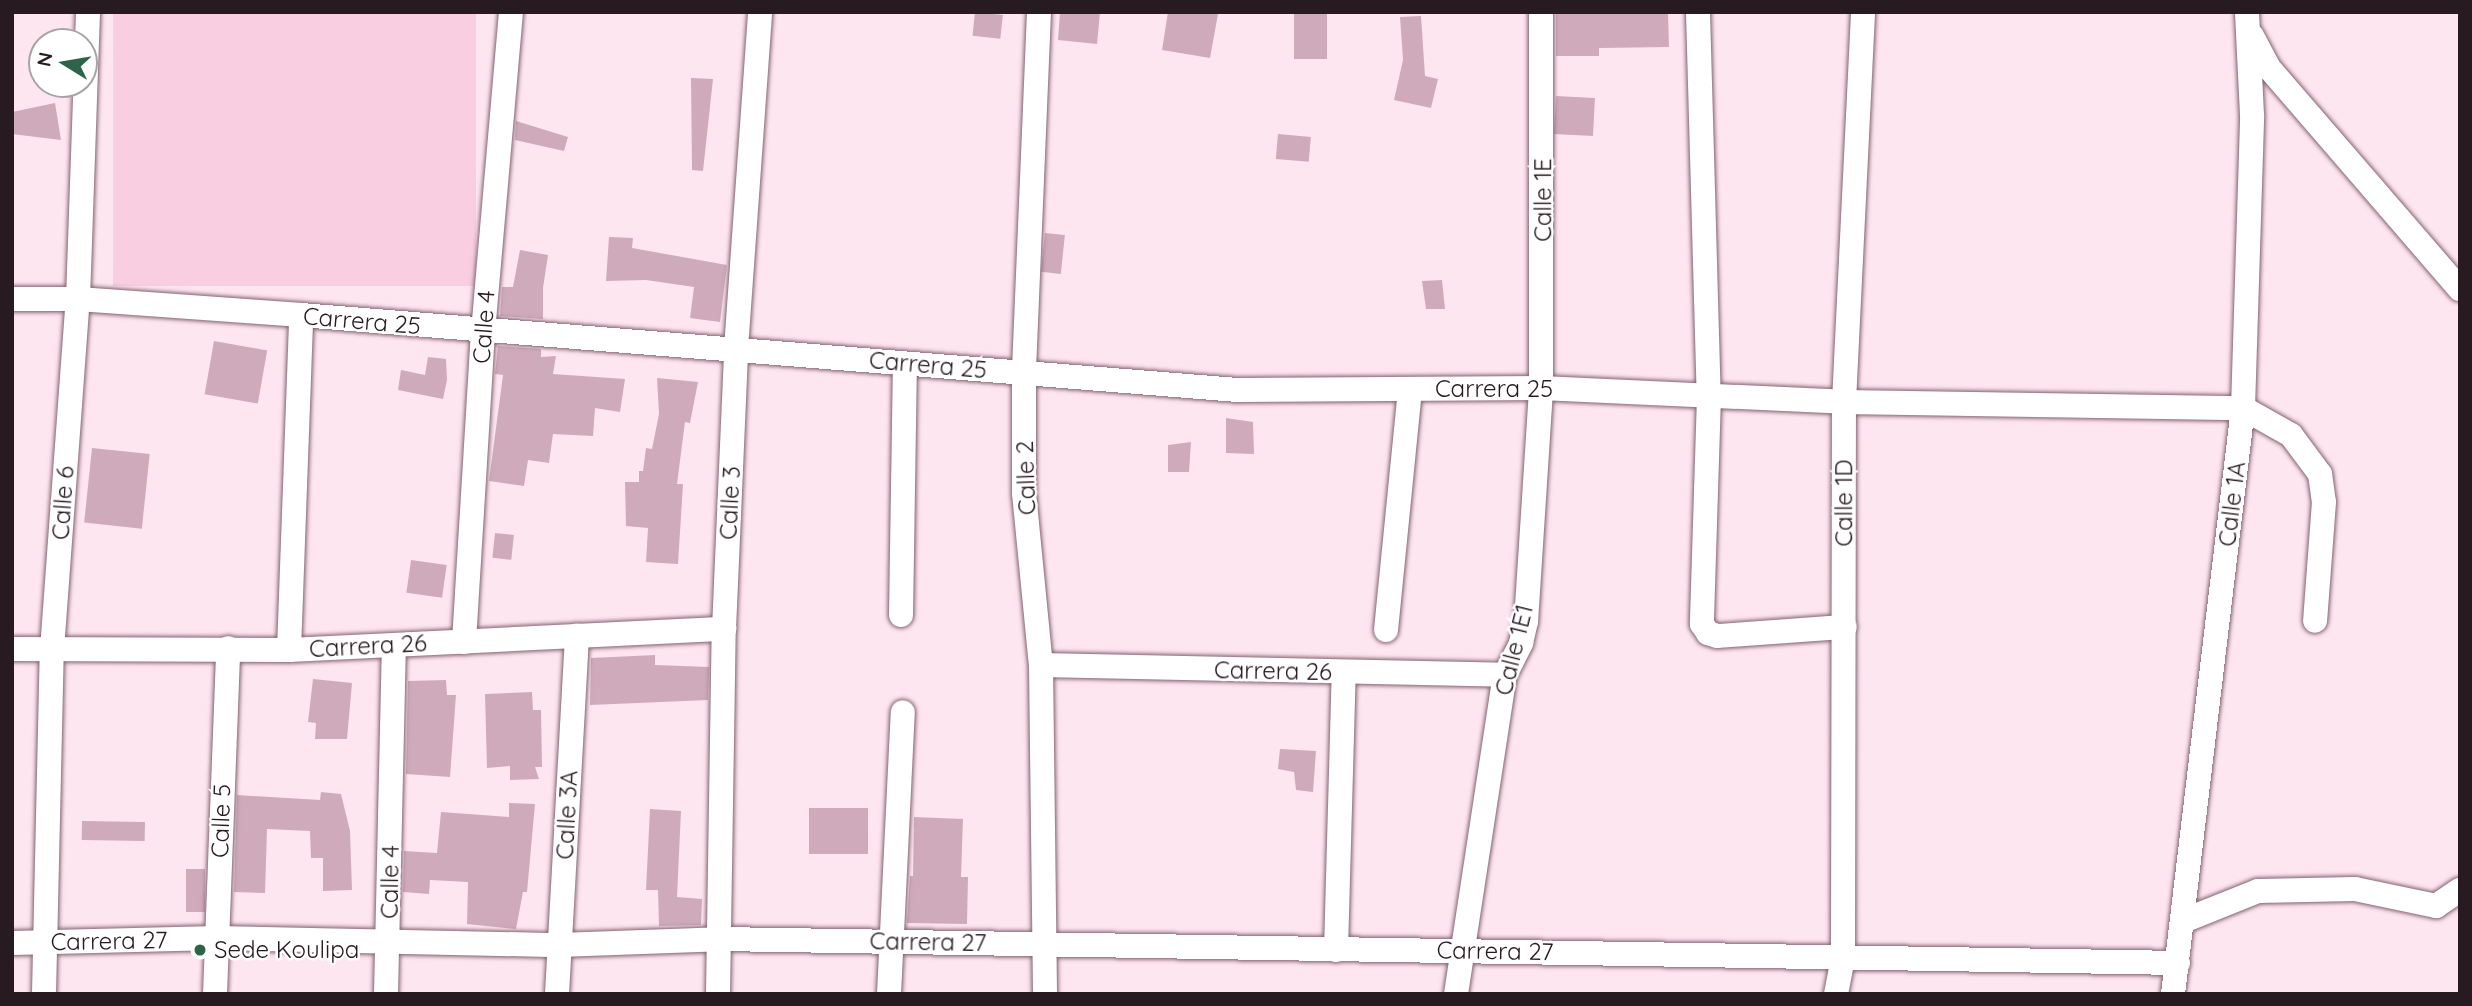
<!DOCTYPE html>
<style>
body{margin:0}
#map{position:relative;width:2472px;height:1006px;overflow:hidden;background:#fee6f0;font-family:Quicksand,sans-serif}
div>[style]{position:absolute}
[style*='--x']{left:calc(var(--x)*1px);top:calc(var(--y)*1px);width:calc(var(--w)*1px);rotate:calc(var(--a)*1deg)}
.green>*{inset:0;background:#f9cee1;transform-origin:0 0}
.building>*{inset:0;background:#cfaabb;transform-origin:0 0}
.roads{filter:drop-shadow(0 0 2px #846272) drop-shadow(0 0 2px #846272)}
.street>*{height:24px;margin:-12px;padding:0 12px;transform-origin:12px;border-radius:12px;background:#fff}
.dots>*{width:19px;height:19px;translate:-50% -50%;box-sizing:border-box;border:4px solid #fff;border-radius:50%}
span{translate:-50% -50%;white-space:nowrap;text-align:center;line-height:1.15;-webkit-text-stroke:5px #fff;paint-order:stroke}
.street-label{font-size:24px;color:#281a21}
.poi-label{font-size:24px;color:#281a21}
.left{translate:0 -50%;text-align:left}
.frame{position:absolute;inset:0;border:14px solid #281a21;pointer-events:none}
.north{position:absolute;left:28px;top:28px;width:70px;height:70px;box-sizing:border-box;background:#fff;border:2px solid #a9a3a6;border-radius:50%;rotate:281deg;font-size:19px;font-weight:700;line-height:28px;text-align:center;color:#281a21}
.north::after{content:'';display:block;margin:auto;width:24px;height:32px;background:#2c6349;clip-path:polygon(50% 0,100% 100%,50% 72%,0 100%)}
</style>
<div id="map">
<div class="green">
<i style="left:113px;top:12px;width:363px;height:274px"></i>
</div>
<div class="building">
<i style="left:975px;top:12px;width:28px;height:24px;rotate:6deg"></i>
<i style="clip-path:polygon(1060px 12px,1100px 12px,1097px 44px,1058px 40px)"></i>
<i style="clip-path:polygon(1168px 12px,1218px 14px,1210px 58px,1162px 50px)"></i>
<i style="left:1294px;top:12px;width:33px;height:47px"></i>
<i style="clip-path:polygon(1556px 12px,1668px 12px,1669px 47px,1599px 48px,1599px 56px,1556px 56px)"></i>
<i style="clip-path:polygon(1421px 16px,1425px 76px,1438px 79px,1431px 108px,1394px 100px,1403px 60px,1400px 17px)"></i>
<i style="clip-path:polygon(691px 78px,713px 79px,703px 171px,692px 170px)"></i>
<i style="left:1556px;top:96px;width:39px;height:38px;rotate:3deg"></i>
<i style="clip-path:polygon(55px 103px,61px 140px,12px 134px,12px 112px)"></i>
<i style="clip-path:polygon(516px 121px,568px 137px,564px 151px,515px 140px)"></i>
<i style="left:1278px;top:134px;width:33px;height:25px;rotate:5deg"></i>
<i style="left:1045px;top:233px;width:20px;height:39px;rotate:6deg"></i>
<i style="clip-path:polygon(609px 237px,633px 238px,632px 248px,727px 265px,720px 322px,690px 318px,694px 287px,646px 280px,606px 281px)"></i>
<i style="clip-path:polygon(520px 250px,548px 255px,543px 288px,543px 319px,500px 316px,502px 287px,513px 287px)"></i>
<i style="clip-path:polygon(1442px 280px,1445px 309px,1426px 309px,1422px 281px)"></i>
<i style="left:214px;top:341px;width:54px;height:54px;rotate:10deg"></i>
<i style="clip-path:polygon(498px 346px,541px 349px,541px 357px,556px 356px,553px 374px,625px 379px,620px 412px,595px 408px,593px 436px,553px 434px,549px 463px,528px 460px,524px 486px,489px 481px,503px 375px,495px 374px)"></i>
<i style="clip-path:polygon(428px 357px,446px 359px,447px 380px,443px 399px,398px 390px,401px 370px,425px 375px)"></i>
<i style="clip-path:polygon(657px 378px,698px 382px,690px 423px,685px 422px,677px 484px,683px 484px,678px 564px,646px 562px,648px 528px,626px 526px,625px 482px,639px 482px,639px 471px,643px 471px,646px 448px,652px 449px,659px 414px)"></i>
<i style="clip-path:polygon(1226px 418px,1253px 422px,1254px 454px,1226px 453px)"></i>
<i style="clip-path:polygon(1191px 442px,1189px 472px,1168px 472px,1168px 445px)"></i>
<i style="left:92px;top:448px;width:58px;height:75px;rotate:6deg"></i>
<i style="left:495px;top:533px;width:19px;height:25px;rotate:6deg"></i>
<i style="left:411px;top:560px;width:36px;height:33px;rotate:8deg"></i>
<i style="clip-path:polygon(655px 655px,655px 665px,709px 667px,708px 700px,590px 705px,591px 658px)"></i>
<i style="clip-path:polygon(313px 679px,352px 683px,347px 739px,315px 739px,316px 723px,308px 722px)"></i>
<i style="clip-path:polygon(446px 680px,447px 695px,456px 695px,450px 777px,406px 774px,408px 681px)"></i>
<i style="clip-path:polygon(532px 692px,533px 710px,541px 710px,542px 767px,535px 767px,539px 779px,510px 780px,510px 766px,487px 768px,485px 694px)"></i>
<i style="clip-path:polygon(1280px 749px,1316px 751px,1313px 792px,1296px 790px,1294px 772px,1278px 769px)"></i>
<i style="clip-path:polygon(321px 792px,341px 794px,350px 831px,352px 890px,323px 891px,323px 858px,311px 858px,310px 831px,267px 829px,265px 893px,234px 892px,237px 795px,320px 800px)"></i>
<i style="clip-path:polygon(509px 803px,535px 804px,527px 892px,523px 892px,516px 929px,467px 924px,468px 882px,430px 880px,429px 894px,403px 892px,404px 851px,437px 853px,441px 812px,509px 817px)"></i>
<i style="left:809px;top:808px;width:59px;height:46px"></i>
<i style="clip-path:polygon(650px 809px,681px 811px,677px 897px,702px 899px,701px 925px,659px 926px,658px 890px,646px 890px)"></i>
<i style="clip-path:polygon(914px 817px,963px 819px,961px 877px,968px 877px,967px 924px,907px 923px,910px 876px,913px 876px)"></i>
<i style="left:82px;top:821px;width:63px;height:19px;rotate:1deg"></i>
<i style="left:186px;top:869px;width:19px;height:43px"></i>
</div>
<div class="roads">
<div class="street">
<i style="--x:1039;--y:12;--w:362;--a:92.4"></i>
<i style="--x:1024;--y:374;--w:119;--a:90"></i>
<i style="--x:1024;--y:493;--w:173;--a:84.4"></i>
<i style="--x:1041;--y:665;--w:329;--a:89.3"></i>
<i style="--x:1698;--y:12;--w:384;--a:88.4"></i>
<i style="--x:1709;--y:396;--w:228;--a:91.8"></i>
<i style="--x:1702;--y:624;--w:11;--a:56"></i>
<i style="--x:1708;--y:633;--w:10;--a:17"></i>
<i style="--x:1718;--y:636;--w:127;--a:-4.1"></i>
<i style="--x:2252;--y:36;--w:36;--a:62"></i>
<i style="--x:2269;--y:68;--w:292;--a:49.2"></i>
<i style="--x:12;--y:299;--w:66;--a:0"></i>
<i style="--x:78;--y:299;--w:224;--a:4.1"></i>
<i style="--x:301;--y:315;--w:940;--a:4.58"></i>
<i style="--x:1238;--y:390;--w:303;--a:-0.4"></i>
<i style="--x:1541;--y:388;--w:303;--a:2.6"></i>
<i style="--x:1844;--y:402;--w:399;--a:0.9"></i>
<i style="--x:2243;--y:408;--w:55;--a:29.4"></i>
<i style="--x:2291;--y:435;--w:49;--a:53.4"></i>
<i style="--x:2320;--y:474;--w:28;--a:82"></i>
<i style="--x:2324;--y:502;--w:119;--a:94.3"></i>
<i style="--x:901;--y:615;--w:251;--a:-89.1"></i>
<i style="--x:1386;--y:630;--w:241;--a:-84.3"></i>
<i style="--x:464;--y:642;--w:311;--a:-86.5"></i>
<i style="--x:483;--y:332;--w:321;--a:-85"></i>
<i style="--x:12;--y:649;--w:277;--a:0.2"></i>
<i style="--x:289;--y:650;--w:436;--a:-2.8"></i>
<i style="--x:289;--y:650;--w:335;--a:-87.9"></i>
<i style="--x:1041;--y:665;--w:464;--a:1.2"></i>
<i style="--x:2183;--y:921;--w:81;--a:-21.8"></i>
<i style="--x:2258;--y:891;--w:97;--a:-1.2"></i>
<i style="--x:2355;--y:889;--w:83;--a:11.9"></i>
<i style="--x:2436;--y:906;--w:29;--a:-34"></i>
<i style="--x:12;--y:943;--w:205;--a:-1.4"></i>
<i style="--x:217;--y:938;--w:342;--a:1.2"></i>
<i style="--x:559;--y:945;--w:160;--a:-2.1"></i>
<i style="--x:719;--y:939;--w:1459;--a:0.94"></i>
<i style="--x:1336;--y:950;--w:278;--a:-88.4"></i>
<i style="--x:44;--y:994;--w:344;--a:-88.7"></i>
<i style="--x:52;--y:650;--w:352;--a:-85.8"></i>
<i style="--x:78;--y:299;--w:287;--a:-88"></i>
<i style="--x:215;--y:994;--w:346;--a:-87.8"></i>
<i style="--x:386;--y:994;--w:349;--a:-88.7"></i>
<i style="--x:557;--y:994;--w:359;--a:-86.8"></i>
<i style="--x:718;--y:994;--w:365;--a:-89.1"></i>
<i style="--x:724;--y:629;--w:280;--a:-87.5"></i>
<i style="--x:736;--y:349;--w:338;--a:-85.9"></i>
<i style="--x:889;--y:994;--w:282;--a:-87.2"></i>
<i style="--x:1456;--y:994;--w:323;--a:-81.3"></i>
<i style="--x:1505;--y:675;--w:36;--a:-63"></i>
<i style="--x:1521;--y:643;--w:22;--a:-77"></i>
<i style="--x:1526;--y:622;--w:234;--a:-86.3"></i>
<i style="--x:1541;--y:388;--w:376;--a:-90"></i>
<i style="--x:1836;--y:994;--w:36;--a:-79"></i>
<i style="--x:1843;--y:959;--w:557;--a:-89.9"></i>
<i style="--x:1844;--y:402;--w:390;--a:-87.2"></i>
<i style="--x:2173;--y:994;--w:590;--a:-83.19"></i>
<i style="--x:2243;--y:408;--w:293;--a:-88.2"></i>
<i style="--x:2252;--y:115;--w:103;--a:-92.8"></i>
</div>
</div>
<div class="dots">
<i style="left:200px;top:950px;background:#2c6349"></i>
</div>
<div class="street-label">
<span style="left:1543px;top:200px;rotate:-90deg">Calle 1E</span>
<span style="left:362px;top:321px;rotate:5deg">Carrera 25</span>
<span style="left:484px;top:327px;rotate:-86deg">Calle 4</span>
<span style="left:928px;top:365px;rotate:5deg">Carrera 25</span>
<span style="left:1494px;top:389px">Carrera 25</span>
<span style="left:1026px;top:478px;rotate:-92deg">Calle 2</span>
<span style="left:63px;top:503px;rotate:-86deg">Calle 6</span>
<span style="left:730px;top:503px;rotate:-87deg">Calle 3</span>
<span style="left:1844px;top:503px;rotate:-90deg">Calle 1D</span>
<span style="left:2232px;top:504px;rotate:-83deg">Calle 1A</span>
<span style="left:368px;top:646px;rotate:-3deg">Carrera 26</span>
<span style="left:1514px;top:650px;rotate:-76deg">Calle 1E1</span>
<span style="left:1273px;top:671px;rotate:1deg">Carrera 26</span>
<span style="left:567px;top:815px;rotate:-87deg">Calle 3A</span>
<span style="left:221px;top:821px;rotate:-88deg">Calle 5</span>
<span style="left:390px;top:882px;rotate:-89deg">Calle 4</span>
<span style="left:109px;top:941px;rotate:-1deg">Carrera 27</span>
<span style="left:928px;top:942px;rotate:1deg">Carrera 27</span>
<span style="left:1495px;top:951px;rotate:1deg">Carrera 27</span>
</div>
<div class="poi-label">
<span class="left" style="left:214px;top:950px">Sede Koulipa</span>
</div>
<div class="frame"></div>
<div class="north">N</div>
</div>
